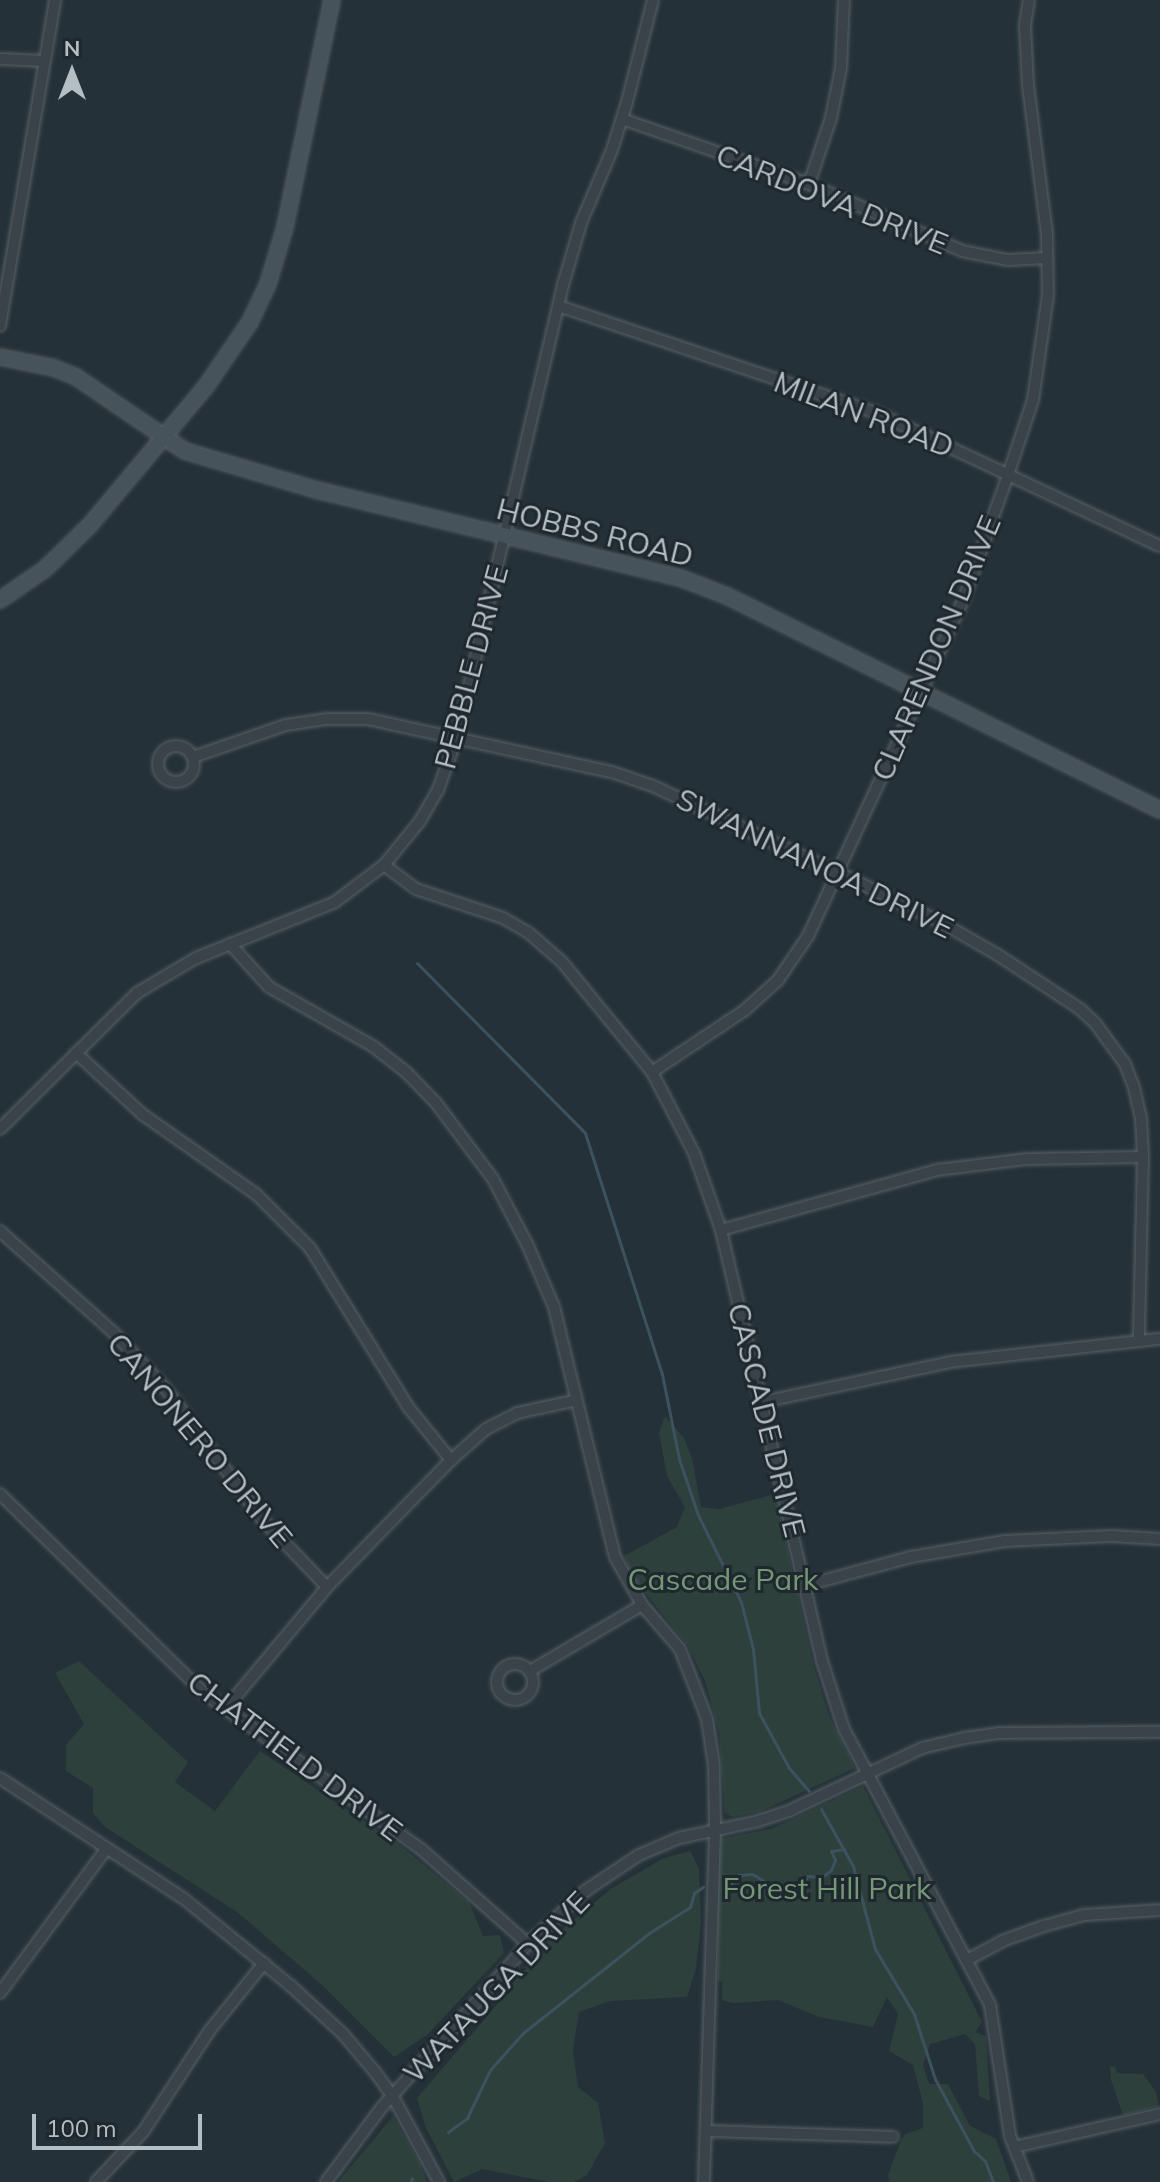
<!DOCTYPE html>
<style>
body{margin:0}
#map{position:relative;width:1160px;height:2182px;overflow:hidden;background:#253138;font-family:Mulish,sans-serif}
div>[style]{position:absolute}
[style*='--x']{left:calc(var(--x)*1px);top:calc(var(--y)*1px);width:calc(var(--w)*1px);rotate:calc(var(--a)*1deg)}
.green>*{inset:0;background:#2d403c}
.stream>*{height:3px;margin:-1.5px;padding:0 1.5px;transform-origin:1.5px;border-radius:1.5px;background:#3d525f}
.roads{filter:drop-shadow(0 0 2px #576167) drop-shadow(0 0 2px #576167)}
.street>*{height:10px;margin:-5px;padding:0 5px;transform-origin:5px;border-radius:5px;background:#394349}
.street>.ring{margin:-5px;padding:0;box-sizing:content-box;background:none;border:10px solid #394349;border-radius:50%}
.secondary>*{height:14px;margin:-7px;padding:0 7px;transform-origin:7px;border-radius:7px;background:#47535b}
span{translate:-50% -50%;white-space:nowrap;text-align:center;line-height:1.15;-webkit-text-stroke:6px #1e282e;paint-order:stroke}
.street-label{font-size:30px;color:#b4bec5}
.park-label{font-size:30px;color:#759776}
.north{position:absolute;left:32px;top:32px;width:80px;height:80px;-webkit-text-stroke:6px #1e282e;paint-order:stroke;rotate:0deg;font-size:22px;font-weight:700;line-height:32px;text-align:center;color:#b4bec5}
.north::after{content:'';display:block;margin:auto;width:28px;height:36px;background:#b4bec5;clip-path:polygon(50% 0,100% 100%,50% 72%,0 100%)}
.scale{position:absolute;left:32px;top:2114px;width:170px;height:36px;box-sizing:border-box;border:4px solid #b4bec5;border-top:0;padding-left:10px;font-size:24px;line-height:28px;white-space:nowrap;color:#b4bec5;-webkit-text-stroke:6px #1e282e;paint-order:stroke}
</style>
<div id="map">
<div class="green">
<i style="clip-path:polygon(665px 1416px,684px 1438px,692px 1458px,701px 1507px,719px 1509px,775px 1494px,814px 1667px,829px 1716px,855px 1768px,759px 1812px,732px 1817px,725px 1813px,719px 1732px,705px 1681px,688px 1646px,632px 1576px,624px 1556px,677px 1527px,685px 1507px,667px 1476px,659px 1433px)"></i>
<i style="clip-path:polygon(79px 1661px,188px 1762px,175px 1782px,215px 1811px,260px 1751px,401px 1846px,469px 1902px,483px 1936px,500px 1935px,504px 1953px,428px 2034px,394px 2057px,322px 1985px,237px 1912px,105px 1827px,93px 1813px,93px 1788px,66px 1771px,66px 1745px,84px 1724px,55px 1673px)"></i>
<i style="clip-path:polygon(863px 1786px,982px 2022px,975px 2032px,986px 2036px,990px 2101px,979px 2096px,975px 2044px,965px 2034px,930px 2044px,923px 2065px,929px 2084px,948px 2084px,970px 2126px,996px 2139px,1011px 2182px,890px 2182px,888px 2175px,900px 2143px,905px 2134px,923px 2128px,923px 2103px,913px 2065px,889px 2051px,898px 2014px,887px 1997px,873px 2027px,819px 2017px,778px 2000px,732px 2003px,722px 2000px,722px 1981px,718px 1981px,718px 1839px,771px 1829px)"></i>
<i style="clip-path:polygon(690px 1851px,699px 1869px,701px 1922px,696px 1969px,687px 1997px,610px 2001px,579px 2012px,573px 2050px,578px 2087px,598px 2103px,605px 2143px,587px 2175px,574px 2182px,549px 2182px,482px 2169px,454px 2182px,426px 2128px,417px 2098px,495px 2007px,537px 1950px,612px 1888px,664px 1858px)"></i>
<i style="clip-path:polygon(1115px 2066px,1117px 2073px,1143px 2074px,1156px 2092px,1159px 2106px,1123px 2115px,1111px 2080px,1110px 2067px)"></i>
<i style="clip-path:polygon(393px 2116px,420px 2163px,427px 2182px,338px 2182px)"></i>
</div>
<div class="stream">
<i style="--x:417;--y:963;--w:239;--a:45.3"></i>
<i style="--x:585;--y:1133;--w:253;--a:72.3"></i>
<i style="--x:662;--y:1374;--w:87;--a:78.7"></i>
<i style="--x:679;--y:1459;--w:59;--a:71.3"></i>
<i style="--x:698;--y:1515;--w:97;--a:63.7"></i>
<i style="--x:741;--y:1602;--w:49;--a:75.7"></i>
<i style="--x:753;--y:1649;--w:64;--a:84.6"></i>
<i style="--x:759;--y:1713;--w:63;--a:61.4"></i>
<i style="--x:789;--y:1768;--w:30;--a:49"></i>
<i style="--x:821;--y:1809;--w:65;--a:60.7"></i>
<i style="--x:853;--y:1866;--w:86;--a:75.2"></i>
<i style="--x:875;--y:1949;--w:76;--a:59"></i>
<i style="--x:914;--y:2014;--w:68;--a:72.1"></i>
<i style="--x:935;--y:2079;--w:82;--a:61.6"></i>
<i style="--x:974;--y:2151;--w:15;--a:42"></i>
<i style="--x:985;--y:2161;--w:22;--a:69"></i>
<i style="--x:729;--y:1886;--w:15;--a:-48"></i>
<i style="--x:739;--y:1875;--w:13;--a:-4"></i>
<i style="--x:752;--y:1874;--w:43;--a:30.7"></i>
<i style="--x:789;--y:1896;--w:13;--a:-23"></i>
<i style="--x:801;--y:1891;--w:16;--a:-68"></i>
<i style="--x:807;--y:1876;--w:15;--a:4"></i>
<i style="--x:822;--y:1877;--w:11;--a:-38"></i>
<i style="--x:831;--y:1870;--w:11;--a:-68"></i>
<i style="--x:835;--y:1860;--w:10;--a:-114"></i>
<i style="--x:831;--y:1851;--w:13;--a:-9"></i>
<i style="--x:448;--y:2132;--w:24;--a:-36"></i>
<i style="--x:467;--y:2118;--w:53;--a:-64.4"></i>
<i style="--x:490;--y:2070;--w:50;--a:-48.3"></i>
<i style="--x:523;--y:2033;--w:161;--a:-38.4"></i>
<i style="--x:649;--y:1933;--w:49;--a:-32.4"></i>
<i style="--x:690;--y:1907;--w:15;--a:-74"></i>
<i style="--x:694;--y:1893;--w:11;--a:-34"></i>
<i style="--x:411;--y:2182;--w:4;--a:-76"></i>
</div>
<div class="roads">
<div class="street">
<i style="--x:0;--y:59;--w:43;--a:2.7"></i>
<i style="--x:622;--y:119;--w:198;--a:19.2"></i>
<i style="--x:809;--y:184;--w:167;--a:23.6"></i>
<i style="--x:962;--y:251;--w:47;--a:11.1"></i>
<i style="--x:1008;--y:260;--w:38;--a:-3"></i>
<i style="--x:809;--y:184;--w:70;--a:-71.6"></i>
<i style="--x:831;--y:118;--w:51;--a:-78.7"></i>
<i style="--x:841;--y:68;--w:68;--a:-87.5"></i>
<i style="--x:559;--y:306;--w:338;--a:18.6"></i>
<i style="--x:879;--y:414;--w:310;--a:25.2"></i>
<i style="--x:0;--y:326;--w:331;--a:-80.4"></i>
<i class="ring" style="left:158px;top:746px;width:26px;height:26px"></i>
<i style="--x:193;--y:757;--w:98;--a:-19"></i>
<i style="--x:286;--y:725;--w:40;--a:-8.5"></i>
<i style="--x:326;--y:719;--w:42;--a:0"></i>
<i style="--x:368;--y:719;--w:250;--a:12.3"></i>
<i style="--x:612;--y:772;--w:43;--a:18.9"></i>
<i style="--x:653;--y:786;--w:203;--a:25.1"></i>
<i style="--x:837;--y:872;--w:119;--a:25.9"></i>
<i style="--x:944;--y:924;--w:62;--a:29.9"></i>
<i style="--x:998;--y:955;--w:98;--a:33.4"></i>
<i style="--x:1080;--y:1009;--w:21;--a:43"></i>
<i style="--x:1095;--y:1023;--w:51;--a:53.8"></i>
<i style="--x:1125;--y:1064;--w:26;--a:69"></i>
<i style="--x:1134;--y:1088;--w:31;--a:77"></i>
<i style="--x:1141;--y:1118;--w:39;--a:87"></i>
<i style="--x:1143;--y:1157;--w:183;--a:91.3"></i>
<i style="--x:384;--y:865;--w:40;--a:37"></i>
<i style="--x:416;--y:889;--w:92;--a:18.4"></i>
<i style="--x:503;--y:918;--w:30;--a:30"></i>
<i style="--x:529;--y:933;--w:44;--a:41.3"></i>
<i style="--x:562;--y:962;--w:142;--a:50.7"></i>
<i style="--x:652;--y:1072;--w:91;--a:62.6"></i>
<i style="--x:694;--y:1153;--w:82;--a:70.7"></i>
<i style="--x:721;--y:1230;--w:443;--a:76.8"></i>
<i style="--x:822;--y:1661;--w:71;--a:72.1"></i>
<i style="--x:844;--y:1729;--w:312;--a:62.1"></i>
<i style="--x:990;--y:2005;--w:133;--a:81.3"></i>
<i style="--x:1010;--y:2136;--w:49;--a:68.6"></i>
<i style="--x:230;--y:944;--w:58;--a:47.8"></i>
<i style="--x:269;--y:987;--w:121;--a:29.7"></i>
<i style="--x:374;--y:1047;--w:41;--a:38"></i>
<i style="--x:406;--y:1072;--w:43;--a:45.9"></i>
<i style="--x:436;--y:1103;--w:95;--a:53.1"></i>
<i style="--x:493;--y:1179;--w:76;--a:62.4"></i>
<i style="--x:528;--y:1246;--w:66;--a:66.9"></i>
<i style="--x:554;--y:1307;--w:257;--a:76.3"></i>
<i style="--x:615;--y:1557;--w:55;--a:60.6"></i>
<i style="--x:642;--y:1605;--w:58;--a:49.2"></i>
<i style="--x:680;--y:1649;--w:75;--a:68.9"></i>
<i style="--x:707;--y:1719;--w:47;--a:81.3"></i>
<i style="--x:714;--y:1765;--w:66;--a:89.1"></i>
<i style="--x:715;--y:1831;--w:351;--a:91.8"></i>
<i style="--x:76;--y:1053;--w:90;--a:42.7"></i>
<i style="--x:142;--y:1114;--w:139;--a:35.1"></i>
<i style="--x:256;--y:1194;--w:76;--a:45"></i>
<i style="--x:310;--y:1248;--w:188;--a:58.3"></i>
<i style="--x:409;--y:1408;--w:67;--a:51.1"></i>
<i style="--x:652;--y:1072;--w:112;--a:-33.7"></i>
<i style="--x:745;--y:1010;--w:45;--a:-42.3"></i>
<i style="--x:778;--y:980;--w:53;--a:-55.7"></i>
<i style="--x:808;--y:936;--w:372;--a:-65.2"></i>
<i style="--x:964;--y:598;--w:134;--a:-70.3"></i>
<i style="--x:1009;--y:472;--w:76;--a:-71.6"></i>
<i style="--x:1033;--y:400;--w:107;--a:-81.9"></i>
<i style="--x:1048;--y:294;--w:60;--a:-91"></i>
<i style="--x:1047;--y:234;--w:150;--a:-97.3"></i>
<i style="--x:1028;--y:85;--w:60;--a:-92.9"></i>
<i style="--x:1025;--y:25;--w:25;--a:-81"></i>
<i style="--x:0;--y:1129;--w:193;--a:-44.8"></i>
<i style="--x:137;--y:993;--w:69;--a:-30.7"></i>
<i style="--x:196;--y:958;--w:150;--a:-21.9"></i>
<i style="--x:335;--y:902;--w:61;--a:-37.1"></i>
<i style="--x:384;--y:865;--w:57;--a:-50.7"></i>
<i style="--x:420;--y:821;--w:36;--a:-60"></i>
<i style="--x:438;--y:790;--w:56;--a:-70.3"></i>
<i style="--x:457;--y:737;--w:464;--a:-76.8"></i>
<i style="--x:563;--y:285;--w:65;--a:-73.8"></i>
<i style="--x:581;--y:223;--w:79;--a:-67"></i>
<i style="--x:612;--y:150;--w:50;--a:-72.6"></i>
<i style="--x:627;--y:102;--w:105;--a:-75.7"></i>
<i style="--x:721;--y:1230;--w:224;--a:-15.5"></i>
<i style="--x:937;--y:1170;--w:91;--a:-7"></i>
<i style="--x:1027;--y:1159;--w:116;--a:-1"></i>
<i style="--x:0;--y:1231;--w:152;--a:41.8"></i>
<i style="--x:113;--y:1332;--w:78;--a:47.1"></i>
<i style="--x:166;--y:1389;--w:160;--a:53.6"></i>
<i style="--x:261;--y:1518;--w:95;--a:46.3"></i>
<i style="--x:762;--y:1402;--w:192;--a:-12"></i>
<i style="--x:950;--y:1362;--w:211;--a:-6.3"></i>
<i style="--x:0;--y:1494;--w:286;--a:44.3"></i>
<i style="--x:205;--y:1694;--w:266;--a:35.7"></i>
<i style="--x:421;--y:1849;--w:143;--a:41.6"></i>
<i style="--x:807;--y:1585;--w:108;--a:-15.1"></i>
<i style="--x:911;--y:1557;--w:95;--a:-9.7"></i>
<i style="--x:1005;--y:1541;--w:106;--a:-2.7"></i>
<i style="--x:1111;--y:1536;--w:49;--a:3.5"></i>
<i class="ring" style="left:497px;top:1664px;width:26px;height:26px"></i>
<i style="--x:530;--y:1671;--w:130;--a:-30.5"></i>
<i style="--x:226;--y:1708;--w:158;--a:-50.1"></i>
<i style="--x:327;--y:1587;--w:177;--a:-45.7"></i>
<i style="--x:451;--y:1460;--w:47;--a:-41.5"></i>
<i style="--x:486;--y:1429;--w:35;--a:-27"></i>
<i style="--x:517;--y:1413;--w:61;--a:-12.2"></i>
<i style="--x:0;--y:1778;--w:219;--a:33.3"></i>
<i style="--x:183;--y:1898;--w:139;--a:39.2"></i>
<i style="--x:291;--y:1986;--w:71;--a:42.7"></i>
<i style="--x:343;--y:2034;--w:50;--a:49.9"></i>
<i style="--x:375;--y:2072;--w:29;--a:54"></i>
<i style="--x:392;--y:2095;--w:99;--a:61.6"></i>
<i style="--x:967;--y:1960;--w:40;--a:-28"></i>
<i style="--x:1002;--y:1941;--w:45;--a:-19.7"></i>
<i style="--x:1044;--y:1926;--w:41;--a:-15.4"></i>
<i style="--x:1084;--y:1915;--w:76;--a:-3.8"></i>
<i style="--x:0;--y:1993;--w:179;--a:-53.6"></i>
<i style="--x:706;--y:2131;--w:187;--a:1.8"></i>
<i style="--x:1014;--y:2147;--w:150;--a:-12.7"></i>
<i style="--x:96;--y:2182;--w:69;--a:-46.8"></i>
<i style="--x:143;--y:2132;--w:122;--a:-56.7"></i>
<i style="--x:210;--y:2030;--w:86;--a:-51.1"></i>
<i style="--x:326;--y:2182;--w:94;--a:-53.3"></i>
<i style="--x:382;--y:2107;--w:219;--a:-48.1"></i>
<i style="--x:528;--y:1944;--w:78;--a:-42.9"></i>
<i style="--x:585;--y:1891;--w:65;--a:-33.7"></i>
<i style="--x:639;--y:1855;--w:43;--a:-23"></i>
<i style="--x:679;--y:1838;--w:81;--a:-12.1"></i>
<i style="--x:758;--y:1821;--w:35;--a:-18"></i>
<i style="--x:791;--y:1810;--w:145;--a:-25.3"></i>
<i style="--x:922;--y:1748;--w:43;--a:-13.4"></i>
<i style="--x:964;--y:1738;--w:35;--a:-8"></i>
<i style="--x:999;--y:1733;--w:161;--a:-0.4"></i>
</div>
<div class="secondary">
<i style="--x:0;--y:357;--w:55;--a:11.5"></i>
<i style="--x:54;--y:368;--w:24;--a:22"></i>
<i style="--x:76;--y:377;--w:132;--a:34.2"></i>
<i style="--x:185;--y:451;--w:138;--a:16.5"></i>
<i style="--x:317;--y:490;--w:374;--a:13.6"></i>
<i style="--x:681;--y:578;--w:49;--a:21.4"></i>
<i style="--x:727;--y:596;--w:483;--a:26.3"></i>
<i style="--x:0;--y:600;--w:55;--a:-34.6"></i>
<i style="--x:45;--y:569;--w:63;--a:-44.4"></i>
<i style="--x:90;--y:525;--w:182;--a:-50.1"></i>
<i style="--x:207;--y:385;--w:76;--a:-55.7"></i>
<i style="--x:250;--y:322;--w:42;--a:-64.7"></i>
<i style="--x:268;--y:284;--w:59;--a:-73.4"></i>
<i style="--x:285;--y:227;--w:232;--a:-78.3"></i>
</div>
</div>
<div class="street-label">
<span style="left:832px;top:199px;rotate:22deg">CARDOVA DRIVE</span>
<span style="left:864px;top:414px;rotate:21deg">MILAN ROAD</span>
<span style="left:595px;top:532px;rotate:14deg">HOBBS ROAD</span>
<span style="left:936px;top:648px;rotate:-67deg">CLARENDON DRIVE</span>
<span style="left:471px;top:667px;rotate:-75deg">PEBBLE DRIVE</span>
<span style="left:815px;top:863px;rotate:26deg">SWANNANOA DRIVE</span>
<span style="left:767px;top:1420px;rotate:76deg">CASCADE DRIVE</span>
<span style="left:200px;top:1440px;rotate:50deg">CANONERO DRIVE</span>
<span style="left:295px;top:1756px;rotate:37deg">CHATFIELD DRIVE</span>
<span style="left:496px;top:1987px;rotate:-46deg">WATAUGA DRIVE</span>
</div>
<div class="park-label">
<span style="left:723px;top:1579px">Cascade Park</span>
<span style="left:827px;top:1888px">Forest Hill Park</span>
</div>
<div class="north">N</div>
<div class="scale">100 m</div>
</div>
